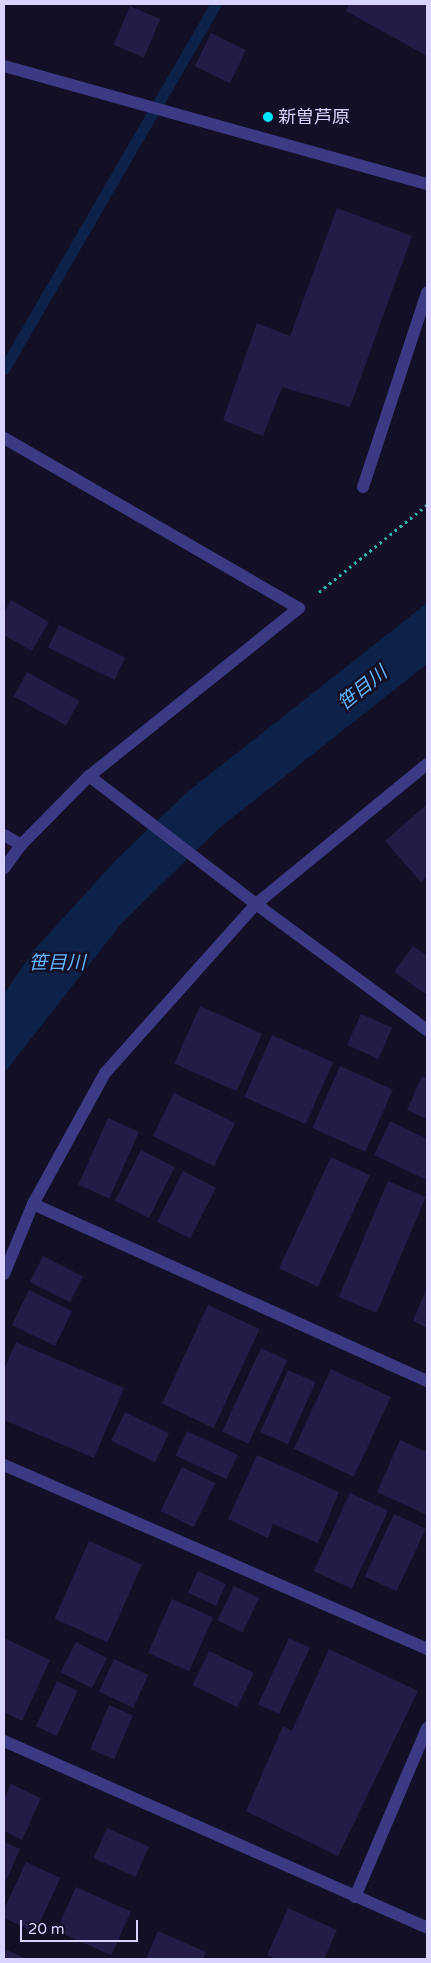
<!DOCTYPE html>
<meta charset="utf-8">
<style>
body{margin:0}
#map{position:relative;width:431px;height:1963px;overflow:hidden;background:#130f26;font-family:"Varela Round","Noto Sans JP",sans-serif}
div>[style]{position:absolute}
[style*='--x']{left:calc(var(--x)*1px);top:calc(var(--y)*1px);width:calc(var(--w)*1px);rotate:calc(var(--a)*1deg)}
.water>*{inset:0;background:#0c2248}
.stream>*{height:11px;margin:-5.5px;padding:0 5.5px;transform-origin:5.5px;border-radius:5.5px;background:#0c2248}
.building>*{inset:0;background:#241b47;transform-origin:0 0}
.path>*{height:3px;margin-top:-1.5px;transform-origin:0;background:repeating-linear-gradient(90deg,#2fb8b0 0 2.5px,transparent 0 6.5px)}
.minor>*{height:12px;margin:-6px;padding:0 6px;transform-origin:6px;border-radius:6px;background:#3d3a85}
.dots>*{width:14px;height:14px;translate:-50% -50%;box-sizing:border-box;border:2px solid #130f26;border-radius:50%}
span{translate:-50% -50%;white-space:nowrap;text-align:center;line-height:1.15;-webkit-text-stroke:5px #130f26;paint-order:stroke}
.poi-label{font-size:18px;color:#d9d4ff}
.left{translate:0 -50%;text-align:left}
.water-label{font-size:19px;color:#62b6ff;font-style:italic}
.frame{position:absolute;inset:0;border:5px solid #d9d4ff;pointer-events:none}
.scale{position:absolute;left:20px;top:1920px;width:118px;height:22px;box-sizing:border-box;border:2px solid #d9d4ff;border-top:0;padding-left:6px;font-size:15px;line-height:18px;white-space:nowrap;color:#d9d4ff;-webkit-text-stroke:4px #130f26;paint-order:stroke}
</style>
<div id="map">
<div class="water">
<i style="clip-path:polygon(427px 603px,427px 664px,218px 829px,121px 924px,4px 1073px,4px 994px,34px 950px,116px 860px,186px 793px)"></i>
</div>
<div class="stream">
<i style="--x:4;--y:369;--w:422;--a:-59.9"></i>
</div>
<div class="building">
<i style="clip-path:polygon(349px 4px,427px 4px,427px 56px,346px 11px)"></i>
<i style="left:130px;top:6px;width:33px;height:42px;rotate:23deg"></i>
<i style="left:211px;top:33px;width:39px;height:37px;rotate:26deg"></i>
<i style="clip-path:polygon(337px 208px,412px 236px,350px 407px,282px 387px,263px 436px,223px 420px,257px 323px,290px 336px)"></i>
<i style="clip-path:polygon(11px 600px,49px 622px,32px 651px,4px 635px,4px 613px)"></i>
<i style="left:59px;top:625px;width:74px;height:25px;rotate:26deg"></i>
<i style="left:27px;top:672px;width:60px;height:28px;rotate:29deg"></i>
<i style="clip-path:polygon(427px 804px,427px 876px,421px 882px,385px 841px)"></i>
<i style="clip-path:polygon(413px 946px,427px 956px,427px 995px,394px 972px)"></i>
<i style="left:200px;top:1006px;width:68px;height:63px;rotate:24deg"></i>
<i style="left:361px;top:1014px;width:34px;height:34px;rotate:24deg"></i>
<i style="left:272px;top:1035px;width:67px;height:68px;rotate:24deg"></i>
<i style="left:340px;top:1066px;width:58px;height:68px;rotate:24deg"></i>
<i style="clip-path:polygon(422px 1076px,427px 1078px,427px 1119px,407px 1110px)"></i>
<i style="left:174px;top:1093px;width:68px;height:48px;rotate:26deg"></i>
<i style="left:108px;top:1118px;width:34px;height:73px;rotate:24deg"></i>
<i style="clip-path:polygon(390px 1121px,427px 1139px,427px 1180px,374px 1155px)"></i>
<i style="left:141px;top:1150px;width:38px;height:57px;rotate:27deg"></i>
<i style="left:331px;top:1157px;width:43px;height:123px;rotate:25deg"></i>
<i style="left:183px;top:1171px;width:37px;height:57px;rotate:27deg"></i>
<i style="left:388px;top:1181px;width:41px;height:126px;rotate:23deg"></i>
<i style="left:43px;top:1256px;width:45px;height:29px;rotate:27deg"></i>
<i style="clip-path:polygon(427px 1287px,427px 1328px,413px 1321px)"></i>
<i style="left:29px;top:1290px;width:48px;height:39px;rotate:26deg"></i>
<i style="left:208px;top:1305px;width:57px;height:109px;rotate:25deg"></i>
<i style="clip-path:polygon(16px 1342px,124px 1388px,94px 1458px,4px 1420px,4px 1370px)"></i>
<i style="left:261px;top:1348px;width:29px;height:92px;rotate:25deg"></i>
<i style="left:331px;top:1369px;width:66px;height:88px;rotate:25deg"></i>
<i style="left:288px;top:1370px;width:30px;height:68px;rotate:24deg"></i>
<i style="left:125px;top:1412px;width:49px;height:32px;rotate:26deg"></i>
<i style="left:187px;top:1431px;width:56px;height:27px;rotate:25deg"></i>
<i style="clip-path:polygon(400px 1440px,427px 1452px,427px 1515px,377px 1492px)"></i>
<i style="clip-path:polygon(257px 1455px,339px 1492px,318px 1543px,273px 1524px,268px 1538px,228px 1519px)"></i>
<i style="left:182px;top:1467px;width:37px;height:49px;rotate:26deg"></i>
<i style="left:350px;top:1493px;width:42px;height:86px;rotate:25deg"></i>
<i style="left:394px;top:1514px;width:35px;height:69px;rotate:25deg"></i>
<i style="left:89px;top:1541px;width:58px;height:85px;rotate:24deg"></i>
<i style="left:198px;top:1571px;width:31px;height:24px;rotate:25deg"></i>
<i style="left:234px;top:1586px;width:28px;height:38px;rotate:26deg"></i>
<i style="left:172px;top:1599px;width:45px;height:59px;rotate:24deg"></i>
<i style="clip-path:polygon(4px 1638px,50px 1660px,22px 1721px,4px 1712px)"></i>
<i style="left:289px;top:1638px;width:23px;height:73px;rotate:25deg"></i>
<i style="left:76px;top:1642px;width:35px;height:34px;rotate:27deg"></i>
<i style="clip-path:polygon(329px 1649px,418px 1691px,338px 1856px,246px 1811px,283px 1726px,292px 1731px)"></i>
<i style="left:209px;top:1651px;width:50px;height:38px;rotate:26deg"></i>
<i style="left:114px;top:1659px;width:38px;height:36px;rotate:25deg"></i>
<i style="left:57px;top:1681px;width:23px;height:50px;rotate:25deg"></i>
<i style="left:109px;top:1705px;width:26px;height:48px;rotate:23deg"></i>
<i style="clip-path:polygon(11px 1784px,41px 1798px,22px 1840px,4px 1831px,4px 1800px)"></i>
<i style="left:107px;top:1828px;width:46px;height:33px;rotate:24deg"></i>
<i style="clip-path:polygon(4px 1842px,20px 1849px,6px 1881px,4px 1881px)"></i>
<i style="left:26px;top:1862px;width:38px;height:60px;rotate:25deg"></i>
<i style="left:76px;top:1887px;width:60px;height:48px;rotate:24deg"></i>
<i style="clip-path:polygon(288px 1908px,337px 1930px,324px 1959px,276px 1959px,267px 1955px)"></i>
<i style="clip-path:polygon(158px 1931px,206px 1952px,203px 1959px,146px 1959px)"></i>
<i style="clip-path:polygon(4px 1949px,27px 1959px,4px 1959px)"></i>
</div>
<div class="path">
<i style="--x:319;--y:592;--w:139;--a:-38.9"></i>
</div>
<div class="minor">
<i style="--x:4;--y:66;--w:439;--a:15.6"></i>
<i style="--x:4;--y:438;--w:340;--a:30"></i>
<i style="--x:299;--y:608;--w:269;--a:141.3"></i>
<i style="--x:89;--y:776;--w:97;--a:134.6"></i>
<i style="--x:21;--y:845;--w:29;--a:126"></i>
<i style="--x:363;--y:487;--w:205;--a:-71.8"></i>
<i style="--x:89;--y:776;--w:210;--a:37.5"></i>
<i style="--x:256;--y:904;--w:212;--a:36.4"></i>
<i style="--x:4;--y:835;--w:20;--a:30"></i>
<i style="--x:33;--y:1204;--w:432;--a:24.2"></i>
<i style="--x:4;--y:1274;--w:76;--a:-67.5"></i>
<i style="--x:33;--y:1204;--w:149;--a:-61.2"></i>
<i style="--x:105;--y:1073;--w:227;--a:-48.2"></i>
<i style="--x:256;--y:904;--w:221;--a:-39.3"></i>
<i style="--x:4;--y:1465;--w:461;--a:23.5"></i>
<i style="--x:4;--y:1741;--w:462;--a:23.8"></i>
<i style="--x:355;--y:1897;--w:184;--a:-66.9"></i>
</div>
<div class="dots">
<i style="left:268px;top:117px;background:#00e5ff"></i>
</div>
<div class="poi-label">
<span class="left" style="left:278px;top:117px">新曽芦原</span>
</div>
<div class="water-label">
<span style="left:363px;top:689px;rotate:-39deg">笹目川</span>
<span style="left:57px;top:964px">笹目川</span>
</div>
<div class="frame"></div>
<div class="scale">20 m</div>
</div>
